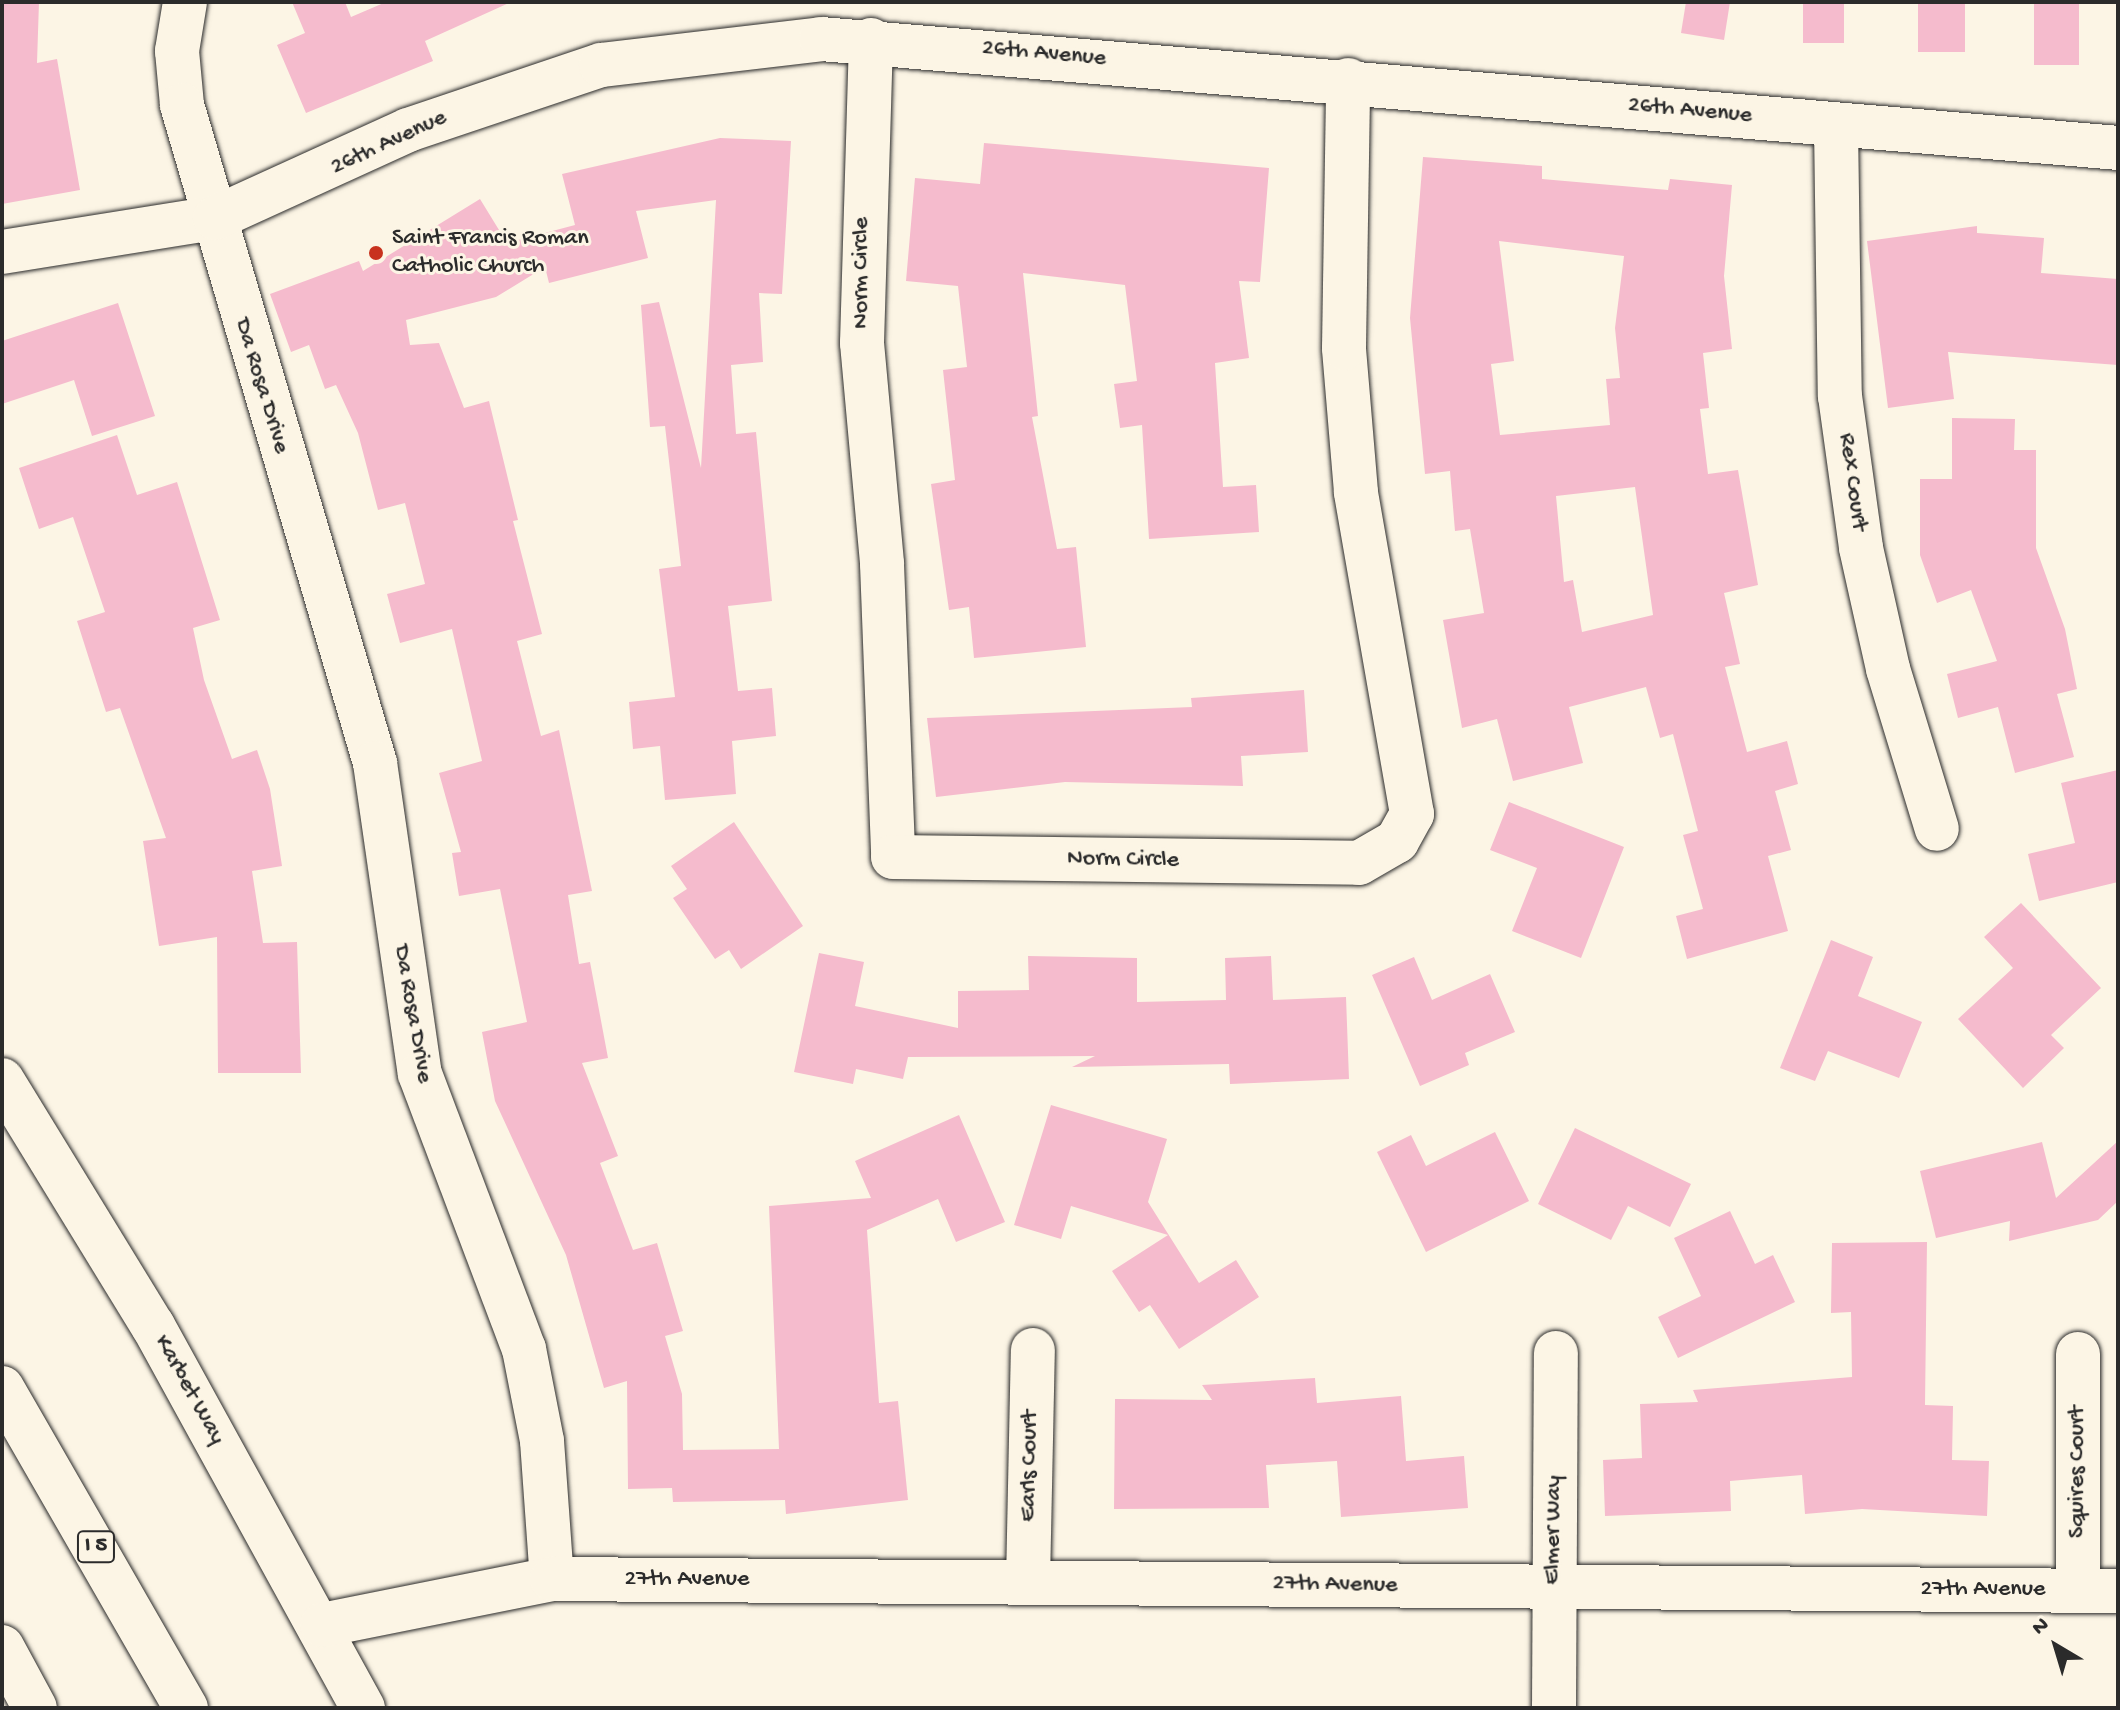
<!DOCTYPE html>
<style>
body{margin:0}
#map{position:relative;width:2120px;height:1710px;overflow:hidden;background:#fcf5e5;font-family:"Gochi Hand",sans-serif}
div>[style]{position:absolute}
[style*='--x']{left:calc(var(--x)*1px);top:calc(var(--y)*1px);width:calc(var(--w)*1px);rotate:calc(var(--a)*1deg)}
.building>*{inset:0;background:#f5bbcd;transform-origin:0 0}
.roads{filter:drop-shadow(0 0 2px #2b2b2b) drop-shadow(0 0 2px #2b2b2b)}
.minor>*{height:44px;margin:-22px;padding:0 22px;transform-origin:22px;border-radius:22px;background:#fcf5e5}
.highway>*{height:44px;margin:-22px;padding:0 22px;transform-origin:22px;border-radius:22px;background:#fcf5e5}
.dots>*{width:22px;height:22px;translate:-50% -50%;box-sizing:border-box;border:4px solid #fcf5e5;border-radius:50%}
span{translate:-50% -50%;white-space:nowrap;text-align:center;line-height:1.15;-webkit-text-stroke:6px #fcf5e5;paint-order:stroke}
.shield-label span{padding:2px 6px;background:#fcf5e5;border:2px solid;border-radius:6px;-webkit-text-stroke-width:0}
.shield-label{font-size:22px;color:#2b2b2b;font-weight:700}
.street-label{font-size:24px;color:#2b2b2b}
.poi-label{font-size:24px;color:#2b2b2b}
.left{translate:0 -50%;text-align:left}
.frame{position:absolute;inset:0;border:4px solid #2b2b2b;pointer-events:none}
.north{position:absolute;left:2016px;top:1606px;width:80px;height:80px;-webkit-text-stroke:6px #fcf5e5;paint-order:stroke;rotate:322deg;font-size:22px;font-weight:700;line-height:32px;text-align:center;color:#2b2b2b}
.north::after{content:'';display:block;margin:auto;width:28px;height:36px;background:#2b2b2b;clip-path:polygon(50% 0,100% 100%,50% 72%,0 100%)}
</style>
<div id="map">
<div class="building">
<i style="clip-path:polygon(2px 2px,39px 2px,37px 63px,57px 59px,80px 190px,2px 204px)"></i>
<i style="clip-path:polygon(292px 2px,345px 2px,351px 17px,386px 2px,511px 2px,425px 41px,433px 61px,306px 113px,277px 45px,305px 33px)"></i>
<i style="clip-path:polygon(1686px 2px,1730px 2px,1724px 40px,1681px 33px)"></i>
<i style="left:1803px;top:2px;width:41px;height:41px"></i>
<i style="left:1918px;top:2px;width:47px;height:50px"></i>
<i style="left:2034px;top:2px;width:45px;height:63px"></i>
<i style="clip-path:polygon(720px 138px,791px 141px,782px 294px,759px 293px,763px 362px,731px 365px,736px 434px,756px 432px,772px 601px,728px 606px,738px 691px,772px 688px,776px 736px,732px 741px,736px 794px,665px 800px,660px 746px,633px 749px,629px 702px,675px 697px,659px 569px,681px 566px,665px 426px,650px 427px,641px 305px,659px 302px,701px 468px,716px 200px,636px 211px,648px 258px,549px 283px,545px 267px,496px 297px,406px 320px,410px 345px,439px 343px,464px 408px,489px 401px,518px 520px,513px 521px,542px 634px,517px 641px,541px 736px,559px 730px,592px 891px,568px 895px,579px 964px,590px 962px,608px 1058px,582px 1063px,618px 1156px,600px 1163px,633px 1250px,657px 1243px,683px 1331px,665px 1336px,682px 1394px,683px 1450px,779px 1449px,769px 1206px,871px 1198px,855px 1161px,959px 1115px,1005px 1222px,956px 1242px,938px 1199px,867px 1230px,879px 1403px,898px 1401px,908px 1500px,786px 1514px,785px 1500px,673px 1502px,672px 1488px,628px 1489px,627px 1381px,604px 1388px,566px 1255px,495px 1101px,482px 1032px,527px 1022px,500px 889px,459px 896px,452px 853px,461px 852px,439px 773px,482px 761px,452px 629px,400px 643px,387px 594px,425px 584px,405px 503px,378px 510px,358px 433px,336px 385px,325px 389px,309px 345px,291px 352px,270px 294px,359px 261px,363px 271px,480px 199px,507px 243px,575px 225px,562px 174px)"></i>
<i style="clip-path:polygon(984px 143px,1269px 168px,1260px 282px,1239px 281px,1249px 358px,1215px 363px,1223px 487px,1256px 485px,1259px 532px,1149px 539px,1142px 425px,1120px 428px,1114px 384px,1137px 381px,1125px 285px,1023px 273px,1038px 416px,1032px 417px,1057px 549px,1076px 547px,1086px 647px,974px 658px,969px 607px,949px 610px,931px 484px,955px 480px,943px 370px,967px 367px,958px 286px,906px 281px,915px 178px,980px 184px)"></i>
<i style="clip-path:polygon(evenodd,1423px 157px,1542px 166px,1542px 179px,1668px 190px,1670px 179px,1732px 185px,1724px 276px,1732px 349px,1703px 353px,1709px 408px,1700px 409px,1708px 474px,1738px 470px,1758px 585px,1724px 593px,1740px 664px,1725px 667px,1747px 752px,1787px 741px,1798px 784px,1775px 791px,1791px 850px,1768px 856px,1788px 931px,1687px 959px,1676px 916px,1703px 909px,1683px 835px,1698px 831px,1673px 734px,1660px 738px,1646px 687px,1569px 707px,1583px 763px,1513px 781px,1497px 719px,1462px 728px,1443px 620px,1484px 613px,1470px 529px,1455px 531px,1450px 471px,1425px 474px,1410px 318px,1423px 157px,1499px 241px,1624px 256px,1615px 328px,1620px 378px,1606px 379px,1610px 425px,1500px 435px,1491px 364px,1514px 361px,1499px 241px,1423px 157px,1635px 487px,1653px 615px,1582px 632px,1573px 580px,1564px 582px,1556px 496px,1635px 487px)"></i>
<i style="clip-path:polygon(1977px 226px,1977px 233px,2044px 238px,2041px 273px,2118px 279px,2118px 365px,1948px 352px,1954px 399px,1888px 408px,1867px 241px)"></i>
<i style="clip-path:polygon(118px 303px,155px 416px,92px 436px,74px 380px,2px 404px,2px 341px)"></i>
<i style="clip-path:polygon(1952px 418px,2015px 419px,2014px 450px,2036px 450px,2036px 548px,2065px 629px,2077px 689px,2057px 694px,2074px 757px,2015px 773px,1998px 707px,1958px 718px,1947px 674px,1997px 661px,1971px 590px,1937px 603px,1920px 555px,1920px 479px,1952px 479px)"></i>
<i style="clip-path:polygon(117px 435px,137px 495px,177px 482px,220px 620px,193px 628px,204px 680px,232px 759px,257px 750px,270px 789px,282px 866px,252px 871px,263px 943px,297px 942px,301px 1073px,218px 1073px,217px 937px,159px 946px,143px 841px,166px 838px,120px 708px,106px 712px,77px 621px,105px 612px,73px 517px,39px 529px,19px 468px)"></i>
<i style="clip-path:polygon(1304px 690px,1308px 752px,1241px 756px,1243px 786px,1065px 782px,936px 797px,927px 718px,1192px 707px,1191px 698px)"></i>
<i style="clip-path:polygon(2118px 770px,2118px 882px,2039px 901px,2028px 854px,2075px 843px,2061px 783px)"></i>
<i style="clip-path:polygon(1509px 802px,1624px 847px,1581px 958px,1512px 931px,1537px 868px,1490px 850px)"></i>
<i style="clip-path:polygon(734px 822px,803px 926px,741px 969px,729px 950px,715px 959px,673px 898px,687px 889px,671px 866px)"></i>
<i style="clip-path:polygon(2021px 903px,2101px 988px,2051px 1035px,2064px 1048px,2023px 1088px,1958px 1019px,2013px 968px,1984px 937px)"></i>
<i style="clip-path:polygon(1831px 940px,1873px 957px,1858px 996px,1922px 1022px,1899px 1078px,1828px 1051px,1815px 1081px,1780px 1068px)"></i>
<i style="clip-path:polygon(819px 953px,864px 962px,855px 1006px,958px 1028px,958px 991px,1029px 990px,1028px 956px,1137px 958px,1137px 1002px,1226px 1000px,1225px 958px,1271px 956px,1273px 1000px,1346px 997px,1349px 1079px,1230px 1084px,1229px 1064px,1072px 1067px,1095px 1056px,908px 1057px,903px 1079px,856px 1069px,853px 1084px,794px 1072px)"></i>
<i style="clip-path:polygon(1414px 957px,1432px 1000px,1490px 974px,1515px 1032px,1465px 1053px,1469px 1065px,1420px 1086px,1372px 975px)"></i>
<i style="clip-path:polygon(1051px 1105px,1167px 1139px,1148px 1202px,1199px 1283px,1236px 1260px,1259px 1297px,1179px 1349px,1150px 1305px,1139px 1312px,1112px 1271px,1168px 1235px,1071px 1206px,1061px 1239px,1014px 1225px)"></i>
<i style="clip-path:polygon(1575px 1128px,1691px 1184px,1670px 1227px,1628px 1206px,1611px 1240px,1538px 1204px)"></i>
<i style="clip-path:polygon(1495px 1132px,1529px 1201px,1426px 1252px,1377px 1152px,1411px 1135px,1426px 1166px)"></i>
<i style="clip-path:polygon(2118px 1141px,2118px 1201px,2098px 1220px,2009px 1241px,2010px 1221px,1936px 1238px,1920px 1171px,2042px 1142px,2056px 1198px)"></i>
<i style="clip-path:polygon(1730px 1211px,1755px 1264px,1773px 1255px,1795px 1302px,1678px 1358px,1658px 1317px,1701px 1296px,1674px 1238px)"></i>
<i style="clip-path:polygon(1927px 1242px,1925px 1405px,1953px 1406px,1952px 1460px,1989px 1461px,1987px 1516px,1862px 1509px,1805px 1514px,1802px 1475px,1730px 1481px,1731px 1511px,1605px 1516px,1603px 1460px,1642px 1458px,1640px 1404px,1698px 1402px,1693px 1390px,1852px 1377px,1851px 1312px,1831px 1313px,1832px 1243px)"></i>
<i style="clip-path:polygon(1315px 1378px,1317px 1403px,1401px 1396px,1406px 1461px,1464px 1456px,1468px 1508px,1341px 1517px,1337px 1461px,1266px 1465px,1269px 1508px,1114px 1509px,1115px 1399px,1212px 1400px,1202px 1385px)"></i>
</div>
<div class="roads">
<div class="minor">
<i style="--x:185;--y:2;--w:50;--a:99.3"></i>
<i style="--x:177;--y:51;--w:54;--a:84.7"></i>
<i style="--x:182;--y:105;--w:686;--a:73.65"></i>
<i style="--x:375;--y:763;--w:314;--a:81.8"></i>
<i style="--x:420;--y:1074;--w:294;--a:69.3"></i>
<i style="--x:524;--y:1349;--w:94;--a:78.9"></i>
<i style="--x:542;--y:1441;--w:138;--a:85.9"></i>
<i style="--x:871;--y:40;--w:303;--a:91.7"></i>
<i style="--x:862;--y:343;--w:222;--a:84.8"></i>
<i style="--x:882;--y:564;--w:293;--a:87.8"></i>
<i style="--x:893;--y:857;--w:466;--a:0.7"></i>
<i style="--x:1359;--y:863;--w:44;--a:-30.1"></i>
<i style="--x:1397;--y:841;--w:31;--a:-61"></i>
<i style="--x:1412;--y:814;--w:327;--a:-99.9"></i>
<i style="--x:1356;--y:492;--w:144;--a:-94.8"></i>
<i style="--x:1344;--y:348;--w:268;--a:-89.1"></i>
<i style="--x:1836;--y:125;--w:271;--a:89.2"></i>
<i style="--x:1840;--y:396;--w:153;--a:82.1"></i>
<i style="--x:1861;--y:548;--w:124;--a:77.4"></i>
<i style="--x:1888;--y:669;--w:167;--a:73"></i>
<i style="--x:2;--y:252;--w:216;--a:-9.1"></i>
<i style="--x:215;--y:218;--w:212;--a:-24.5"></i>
<i style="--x:408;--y:130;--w:204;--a:-18.6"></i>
<i style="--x:601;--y:65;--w:222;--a:-6.7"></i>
<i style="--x:821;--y:39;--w:1302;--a:4.8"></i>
<i style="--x:2;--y:1080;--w:289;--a:58.5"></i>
<i style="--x:153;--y:1326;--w:436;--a:61.2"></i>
<i style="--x:1028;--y:1582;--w:232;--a:-88.8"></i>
<i style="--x:2078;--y:1591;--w:237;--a:-90"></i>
<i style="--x:322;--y:1625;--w:235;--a:-11.3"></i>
<i style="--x:552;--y:1579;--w:1566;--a:0.44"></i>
<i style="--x:1554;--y:1708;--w:355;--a:-89.7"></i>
</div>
<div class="highway">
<i style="--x:2;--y:1388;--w:369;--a:60.1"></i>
<i style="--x:2;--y:1647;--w:69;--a:61.6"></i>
</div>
</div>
<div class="dots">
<i style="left:376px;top:253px;background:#c8321e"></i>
</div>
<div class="shield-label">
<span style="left:96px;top:1547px">I 5</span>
</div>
<div class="street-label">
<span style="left:1044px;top:54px;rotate:5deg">26th Avenue</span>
<span style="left:1690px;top:111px;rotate:5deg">26th Avenue</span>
<span style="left:389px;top:143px;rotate:-25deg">26th Avenue</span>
<span style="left:862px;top:273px;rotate:-90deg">Norm Circle</span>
<span style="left:261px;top:386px;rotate:73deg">Da Rosa Drive</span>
<span style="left:1852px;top:482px;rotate:82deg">Rex Court</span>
<span style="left:1123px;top:860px;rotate:1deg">Norm Circle</span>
<span style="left:412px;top:1014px;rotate:80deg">Da Rosa Drive</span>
<span style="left:189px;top:1390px;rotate:61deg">Karbet Way</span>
<span style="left:1030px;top:1466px;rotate:-89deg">Earls Court</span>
<span style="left:2078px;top:1472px;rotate:-90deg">Squires Court</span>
<span style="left:1554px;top:1530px;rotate:-89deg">Elmer Way</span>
<span style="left:687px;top:1580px">27th Avenue</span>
<span style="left:1335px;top:1585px;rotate:1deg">27th Avenue</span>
<span style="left:1983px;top:1590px">27th Avenue</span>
</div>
<div class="poi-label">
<span class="left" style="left:392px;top:253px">Saint Francis Roman<br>Catholic Church</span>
</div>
<div class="frame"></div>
<div class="north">N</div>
</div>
